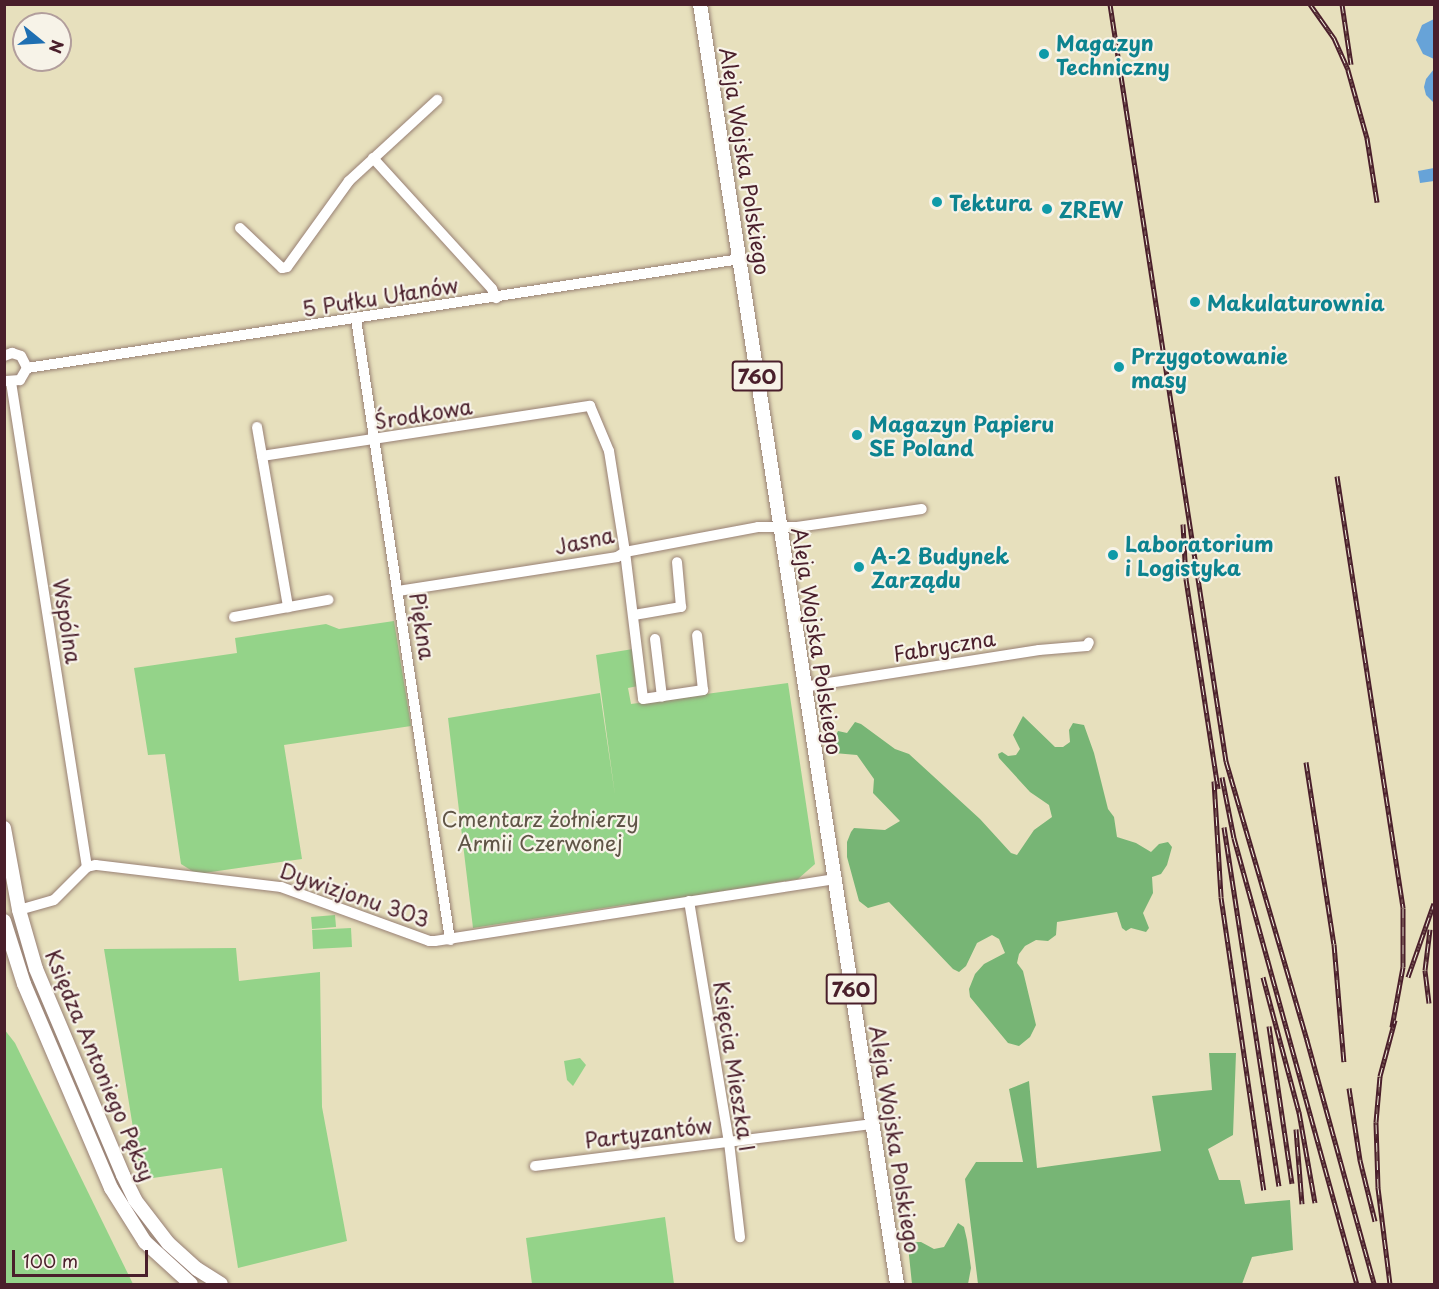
<!DOCTYPE html>
<meta charset="utf-8">
<style>
body{margin:0}
#map{position:relative;width:1439px;height:1289px;overflow:hidden;background:#e7e0bd;font-family:"Playpen Sans",sans-serif}
div>[style]{position:absolute}
[style*='--x']{left:calc(var(--x)*1px);top:calc(var(--y)*1px);width:calc(var(--w)*1px);rotate:calc(var(--a)*1deg)}
.green>*{inset:0;background:#94d389;transform-origin:0 0}
.forest>*{inset:0;background:#77b575}
.water>*{inset:0;background:#67a3d8}
.roads{filter:drop-shadow(0 0 2px #988074) drop-shadow(0 0 2px #988074)}
.minor>*{height:10px;margin:-5px;padding:0 5px;transform-origin:5px;border-radius:5px;background:#fff}
.major>*{height:14px;margin:-7px;padding:0 7px;transform-origin:7px;border-radius:7px;background:#fff}
.rail>*{height:5px;margin-top:-2.5px;transform-origin:0;background:repeating-linear-gradient(90deg,#f7f3e8 0 9px,#4a1f2b 0 18px);box-sizing:border-box;border-block:2px solid #4a1f2b}
.dots>*{width:16px;height:16px;translate:-50% -50%;box-sizing:border-box;border:3px solid #f7f3e8;border-radius:50%}
span{translate:-50% -50%;white-space:nowrap;text-align:center;line-height:1.15;-webkit-text-stroke:4.5px #f7f3e8;paint-order:stroke}
.shield-label span{padding:2px 4px;background:#f7f3e8;border:2px solid;border-radius:4px;-webkit-text-stroke-width:0}
.shield-label{font-size:20px;color:#4a1f2b;font-weight:700}
.culture-label{font-size:21px;color:#0d838f;font-weight:700}
.left{translate:0 -50%;text-align:left}
.street-label{font-size:21px;color:#4a1f2b}
.park-label{font-size:21px;color:#605547}
.frame{position:absolute;inset:0;border:6px solid #4a1f2b;pointer-events:none}
.north{position:absolute;left:12px;top:12px;width:60px;height:60px;box-sizing:border-box;background:#f7f3e8;border:2px solid #b29e9c;border-radius:50%;rotate:108deg;font-size:16px;font-weight:700;line-height:24px;text-align:center;color:#4a1f2b}
.north::after{content:'';display:block;margin:auto;width:21px;height:27px;background:#1f6fb2;clip-path:polygon(50% 0,100% 100%,50% 72%,0 100%)}
.scale{position:absolute;left:12px;top:1250px;width:136px;height:27px;box-sizing:border-box;border:3px solid #4a1f2b;border-top:0;padding-left:8px;font-size:18px;line-height:21px;white-space:nowrap;color:#4a1f2b;-webkit-text-stroke:4px #f7f3e8;paint-order:stroke}
</style>
<div id="map">
<div class="green">
<i style="clip-path:polygon(394px 621px,411px 726px,284px 745px,302px 859px,197px 874px,181px 864px,165px 754px,148px 755px,134px 668px,237px 653px,235px 638px,326px 624px,339px 629px)"></i>
<i style="clip-path:polygon(633px 649px,638px 686px,628px 688px,631px 704px,788px 683px,815px 864px,798px 879px,631px 906px,630px 904px,473px 928px,448px 718px,600px 693px,615px 795px,596px 655px)"></i>
<i style="left:335px;top:915px;width:12px;height:24px;rotate:85deg"></i>
<i style="left:351px;top:928px;width:19px;height:39px;rotate:87deg"></i>
<i style="clip-path:polygon(236px 948px,239px 981px,320px 972px,322px 1107px,347px 1241px,238px 1268px,222px 1168px,146px 1179px,140px 1171px,104px 949px)"></i>
<i style="clip-path:polygon(4px 1029px,15px 1043px,133px 1284px,5px 1284px)"></i>
<i style="clip-path:polygon(580px 1058px,586px 1065px,573px 1086px,567px 1080px,564px 1061px)"></i>
<i style="clip-path:polygon(665px 1217px,674px 1284px,532px 1284px,526px 1238px)"></i>
</div>
<div class="forest">
<i style="clip-path:polygon(1023px 716px,1055px 747px,1063px 747px,1070px 742px,1069px 730px,1073px 723px,1084px 725px,1094px 753px,1108px 809px,1114px 817px,1117px 837px,1136px 843px,1151px 852px,1159px 844px,1168px 842px,1172px 847px,1167px 865px,1161px 874px,1152px 877px,1153px 893px,1143px 913px,1149px 928px,1146px 932px,1131px 928px,1126px 931px,1122px 928px,1117px 912px,1057px 922px,1056px 935px,1048px 941px,1036px 940px,1025px 946px,1019px 954px,1017px 963px,1023px 971px,1036px 1025px,1030px 1037px,1019px 1046px,1008px 1043px,970px 997px,969px 989px,975px 974px,984px 964px,1005px 953px,999px 939px,992px 935px,977px 943px,966px 966px,959px 972px,953px 969px,889px 902px,868px 908px,859px 901px,847px 857px,847px 842px,851px 832px,854px 828px,885px 830px,900px 821px,873px 793px,874px 779px,857px 755px,834px 753px,831px 746px,838px 731px,847px 733px,855px 722px,861px 724px,895px 749px,909px 754px,980px 819px,1011px 853px,1017px 855px,1034px 830px,1052px 817px,1049px 805px,1030px 792px,999px 758px,998px 754px,1002px 752px,1008px 756px,1016px 755px,1020px 749px,1013px 735px)"></i>
<i style="clip-path:polygon(1209px 1053px,1236px 1053px,1233px 1135px,1208px 1149px,1219px 1180px,1240px 1180px,1245px 1204px,1290px 1200px,1293px 1250px,1252px 1257px,1242px 1284px,978px 1284px,965px 1179px,976px 1162px,1023px 1162px,1009px 1089px,1029px 1081px,1037px 1168px,1161px 1151px,1152px 1096px,1212px 1090px)"></i>
<i style="clip-path:polygon(958px 1223px,964px 1227px,967px 1240px,971px 1268px,968px 1284px,912px 1284px,908px 1246px,912px 1242px,921px 1242px,934px 1249px,944px 1247px)"></i>
</div>
<div class="water">
<i style="clip-path:polygon(1434px 19px,1434px 59px,1423px 54px,1416px 40px,1422px 25px)"></i>
<i style="clip-path:polygon(1434px 69px,1434px 103px,1426px 95px,1424px 87px,1426px 79px)"></i>
<i style="clip-path:polygon(1434px 168px,1434px 181px,1420px 183px,1418px 171px)"></i>
</div>
<div class="roads">
<div class="minor">
<i style="--x:373;--y:158;--w:177;--a:47.7"></i>
<i style="--x:492;--y:289;--w:10;--a:66"></i>
<i style="--x:240;--y:228;--w:58;--a:43.6"></i>
<i style="--x:282;--y:268;--w:5;--a:-11"></i>
<i style="--x:287;--y:267;--w:106;--a:-54.2"></i>
<i style="--x:349;--y:181;--w:120;--a:-42.6"></i>
<i style="--x:356;--y:319;--w:628;--a:81.39"></i>
<i style="--x:4;--y:356;--w:9;--a:-21"></i>
<i style="--x:12;--y:353;--w:9;--a:18"></i>
<i style="--x:21;--y:356;--w:13;--a:63"></i>
<i style="--x:27;--y:368;--w:14;--a:120"></i>
<i style="--x:20;--y:380;--w:14;--a:176"></i>
<i style="--x:27;--y:368;--w:721;--a:-8.69"></i>
<i style="--x:11;--y:382;--w:491;--a:81.1"></i>
<i style="--x:257;--y:427;--w:183;--a:80.2"></i>
<i style="--x:262;--y:456;--w:332;--a:-8.7"></i>
<i style="--x:590;--y:406;--w:49;--a:67.1"></i>
<i style="--x:609;--y:451;--w:102;--a:81"></i>
<i style="--x:625;--y:552;--w:148;--a:83"></i>
<i style="--x:643;--y:699;--w:61;--a:-8.5"></i>
<i style="--x:703;--y:690;--w:55;--a:-96.2"></i>
<i style="--x:398;--y:591;--w:222;--a:-8.8"></i>
<i style="--x:617;--y:557;--w:9;--a:-32"></i>
<i style="--x:625;--y:552;--w:135;--a:-10.6"></i>
<i style="--x:758;--y:527;--w:39;--a:0"></i>
<i style="--x:797;--y:527;--w:126;--a:-8.2"></i>
<i style="--x:634;--y:615;--w:48;--a:-9.7"></i>
<i style="--x:681;--y:607;--w:45;--a:-95.1"></i>
<i style="--x:234;--y:617;--w:96;--a:-10.3"></i>
<i style="--x:655;--y:639;--w:58;--a:83.1"></i>
<i style="--x:803;--y:687;--w:239;--a:-8.9"></i>
<i style="--x:1039;--y:650;--w:48;--a:-4.8"></i>
<i style="--x:1087;--y:646;--w:4;--a:-63"></i>
<i style="--x:689;--y:901;--w:244;--a:80.6"></i>
<i style="--x:729;--y:1142;--w:96;--a:83.4"></i>
<i style="--x:19;--y:910;--w:36;--a:-16"></i>
<i style="--x:54;--y:900;--w:47;--a:-45"></i>
<i style="--x:87;--y:867;--w:9;--a:-13"></i>
<i style="--x:96;--y:865;--w:186;--a:6.8"></i>
<i style="--x:281;--y:887;--w:158;--a:20"></i>
<i style="--x:429;--y:941;--w:6;--a:0"></i>
<i style="--x:435;--y:941;--w:405;--a:-8.8"></i>
<i style="--x:535;--y:1166;--w:340;--a:-7.1"></i>
</div>
<div class="major">
<i style="--x:700;--y:4;--w:1295;--a:81.25"></i>
<i style="--x:4;--y:828;--w:83;--a:79.6"></i>
<i style="--x:19;--y:910;--w:61;--a:73.9"></i>
<i style="--x:36;--y:969;--w:224;--a:67.1"></i>
<i style="--x:123;--y:1175;--w:28;--a:64"></i>
<i style="--x:135;--y:1200;--w:54;--a:52.5"></i>
<i style="--x:168;--y:1243;--w:39;--a:42"></i>
<i style="--x:197;--y:1269;--w:28;--a:32"></i>
<i style="--x:4;--y:921;--w:66;--a:72.4"></i>
<i style="--x:24;--y:984;--w:222;--a:66.9"></i>
<i style="--x:111;--y:1188;--w:64;--a:57.8"></i>
<i style="--x:145;--y:1242;--w:62;--a:42.4"></i>
</div>
</div>
<div class="rail">
<i style="--x:1110;--y:4;--w:766;--a:81.29"></i>
<i style="--x:1226;--y:761;--w:291;--a:73.8"></i>
<i style="--x:1307;--y:1040;--w:253;--a:74.6"></i>
<i style="--x:1310;--y:4;--w:42;--a:54.8"></i>
<i style="--x:1334;--y:38;--w:35;--a:66"></i>
<i style="--x:1348;--y:70;--w:71;--a:74.4"></i>
<i style="--x:1367;--y:138;--w:65;--a:81.1"></i>
<i style="--x:1342;--y:4;--w:61;--a:81.5"></i>
<i style="--x:1337;--y:476;--w:437;--a:81.3"></i>
<i style="--x:1403;--y:908;--w:59;--a:90"></i>
<i style="--x:1403;--y:967;--w:61;--a:100.4"></i>
<i style="--x:1183;--y:524;--w:55;--a:86.9"></i>
<i style="--x:1186;--y:579;--w:212;--a:81.3"></i>
<i style="--x:1306;--y:762;--w:184;--a:81.3"></i>
<i style="--x:1334;--y:944;--w:118;--a:85.2"></i>
<i style="--x:1222;--y:777;--w:62;--a:78.9"></i>
<i style="--x:1234;--y:838;--w:463;--a:74.6"></i>
<i style="--x:1214;--y:781;--w:116;--a:86.5"></i>
<i style="--x:1221;--y:897;--w:296;--a:81.7"></i>
<i style="--x:1224;--y:827;--w:363;--a:81.3"></i>
<i style="--x:1263;--y:977;--w:140;--a:75.1"></i>
<i style="--x:1299;--y:1112;--w:92;--a:80"></i>
<i style="--x:1408;--y:977;--w:78;--a:-70.6"></i>
<i style="--x:1429;--y:1003;--w:33;--a:-97"></i>
<i style="--x:1425;--y:970;--w:41;--a:-83"></i>
<i style="--x:1269;--y:1026;--w:159;--a:81.7"></i>
<i style="--x:1349;--y:1088;--w:73;--a:81.3"></i>
<i style="--x:1360;--y:1160;--w:63;--a:76.2"></i>
<i style="--x:1296;--y:1129;--w:75;--a:85.4"></i>
<i style="--x:1390;--y:1284;--w:98;--a:-97.1"></i>
<i style="--x:1378;--y:1187;--w:65;--a:-91.8"></i>
<i style="--x:1376;--y:1122;--w:46;--a:-85"></i>
<i style="--x:1380;--y:1076;--w:58;--a:-75"></i>
</div>
<div class="dots">
<i style="left:1044px;top:54px;background:#0f9aa8"></i>
<i style="left:937px;top:202px;background:#0f9aa8"></i>
<i style="left:1047px;top:209px;background:#0f9aa8"></i>
<i style="left:1195px;top:302px;background:#0f9aa8"></i>
<i style="left:1119px;top:367px;background:#0f9aa8"></i>
<i style="left:857px;top:435px;background:#0f9aa8"></i>
<i style="left:1113px;top:555px;background:#0f9aa8"></i>
<i style="left:859px;top:567px;background:#0f9aa8"></i>
</div>
<div class="shield-label">
<span style="left:757px;top:376px">760</span>
<span style="left:851px;top:989px">760</span>
</div>
<div class="culture-label">
<span class="left" style="left:1056px;top:54px">Magazyn<br>Techniczny</span>
<span class="left" style="left:949px;top:202px">Tektura</span>
<span class="left" style="left:1059px;top:209px">ZREW</span>
<span class="left" style="left:1207px;top:302px">Makulaturownia</span>
<span class="left" style="left:1131px;top:367px">Przygotowanie<br>masy</span>
<span class="left" style="left:869px;top:435px">Magazyn Papieru<br>SE Poland</span>
<span class="left" style="left:1125px;top:555px">Laboratorium<br>i Logistyka</span>
<span class="left" style="left:871px;top:567px">A-2 Budynek<br>Zarządu</span>
</div>
<div class="street-label">
<span style="left:746px;top:161px;rotate:81deg">Aleja Wojska Polskiego</span>
<span style="left:380px;top:296px;rotate:-9deg">5 Pułku Ułanów</span>
<span style="left:423px;top:413px;rotate:-9deg">Środkowa</span>
<span style="left:584px;top:540px;rotate:-12deg">Jasna</span>
<span style="left:68px;top:621px;rotate:81deg">Wspólna</span>
<span style="left:423px;top:626px;rotate:81deg">Piękna</span>
<span style="left:818px;top:641px;rotate:81deg">Aleja Wojska Polskiego</span>
<span style="left:944px;top:645px;rotate:-9deg">Fabryczna</span>
<span style="left:355px;top:894px;rotate:19deg">Dywizjonu 303</span>
<span style="left:101px;top:1065px;rotate:67deg">Księdza Antoniego Pęksy</span>
<span style="left:735px;top:1066px;rotate:81deg">Księcia Mieszka I</span>
<span style="left:648px;top:1132px;rotate:-7deg">Partyzantów</span>
<span style="left:896px;top:1139px;rotate:81deg">Aleja Wojska Polskiego</span>
</div>
<div class="park-label">
<span style="left:540px;top:830px">Cmentarz żołnierzy<br>Armii Czerwonej</span>
</div>
<div class="frame"></div>
<div class="north">N</div>
<div class="scale">100 m</div>
</div>
